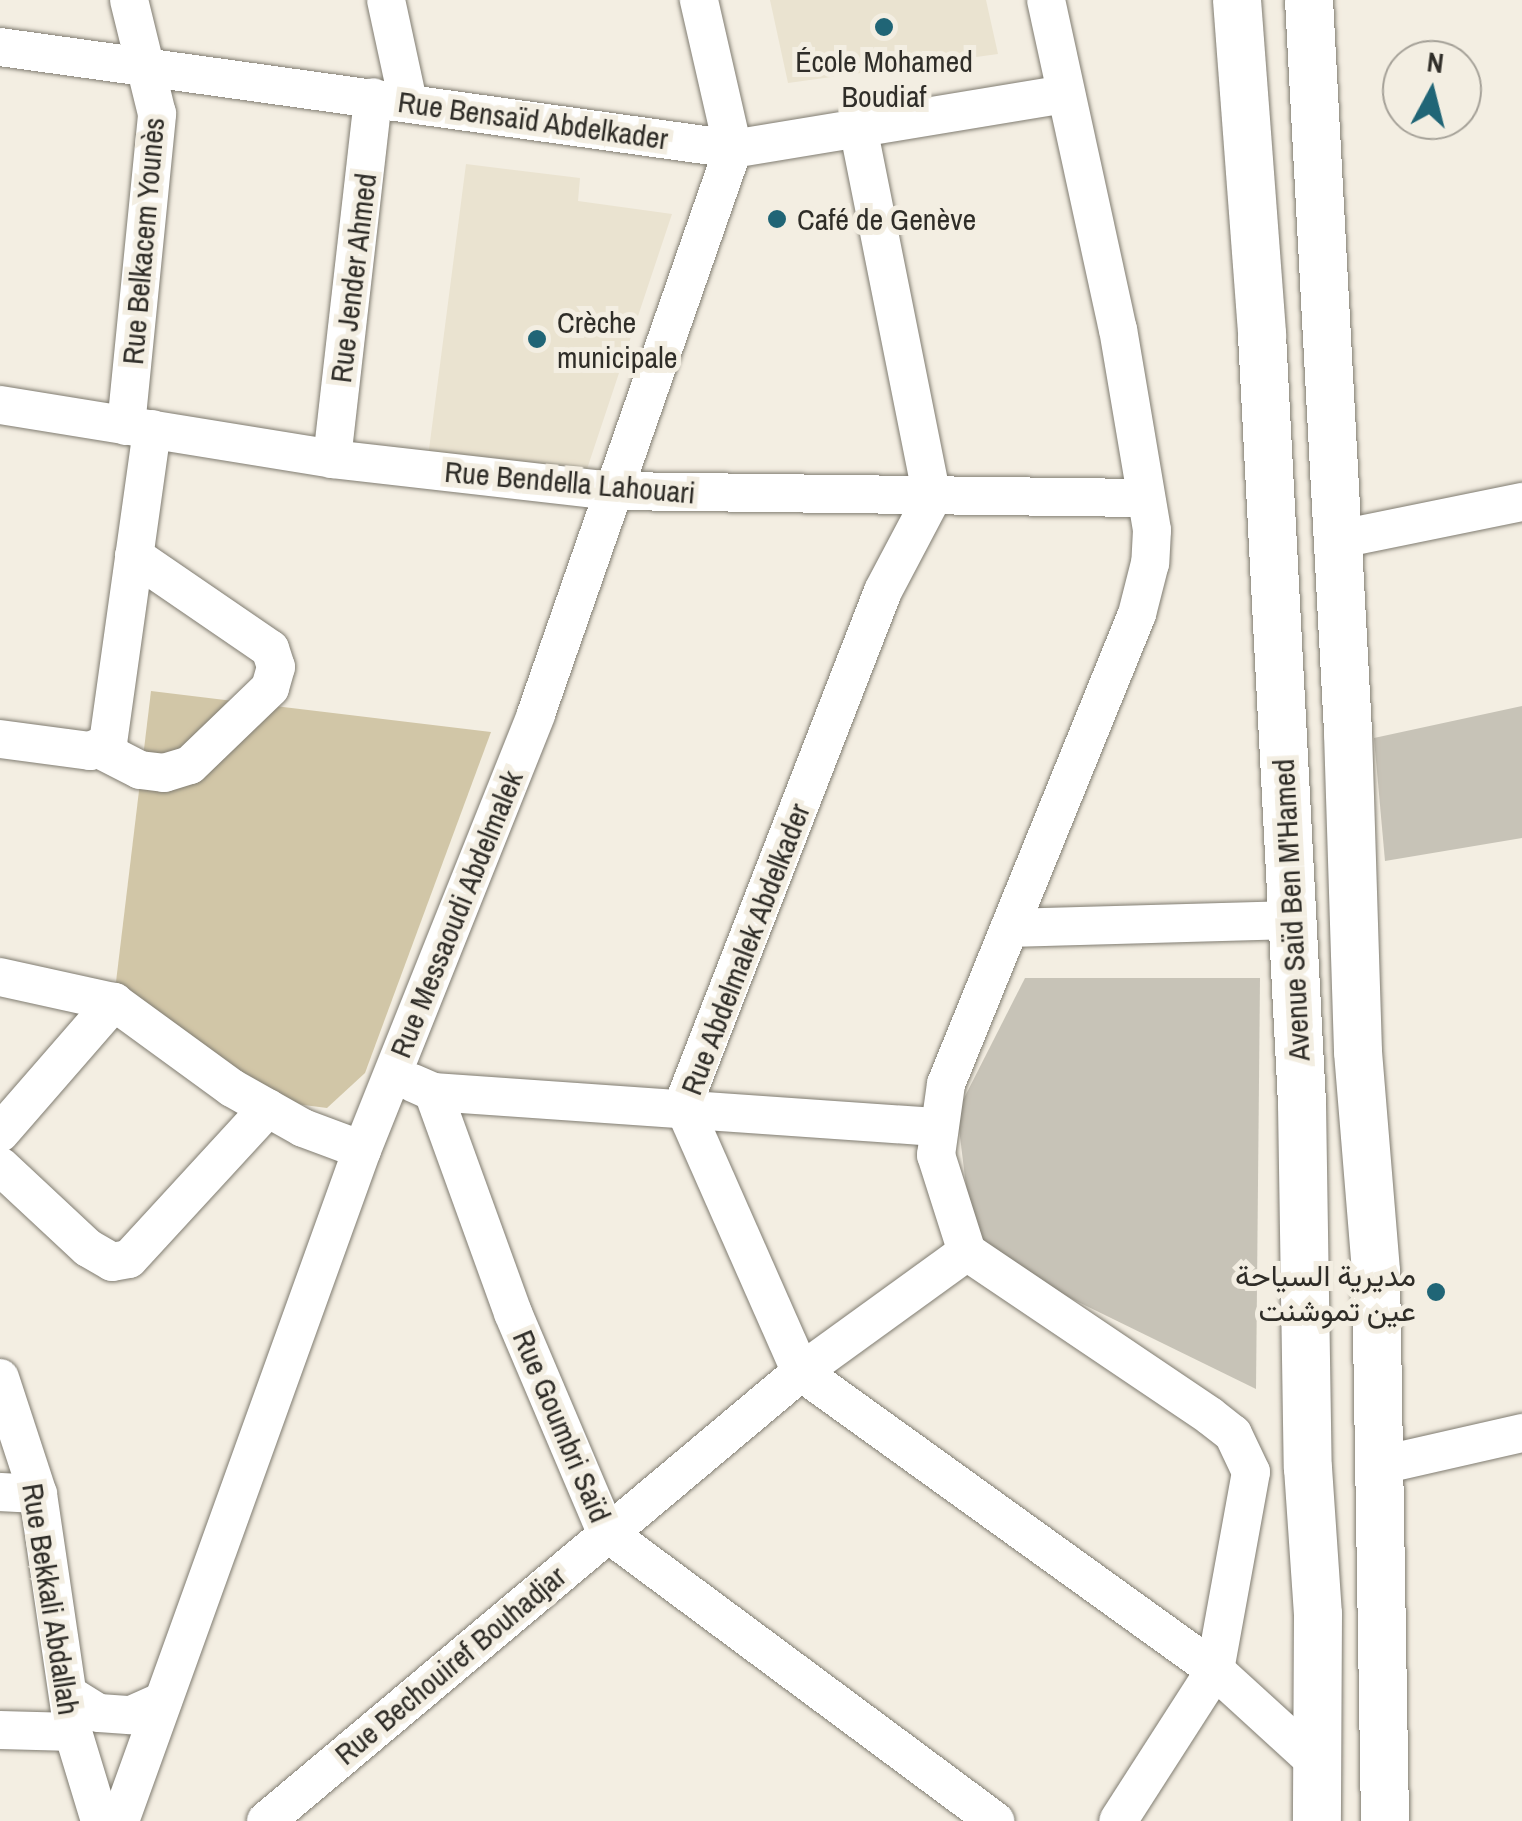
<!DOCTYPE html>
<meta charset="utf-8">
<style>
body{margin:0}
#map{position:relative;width:1522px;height:1821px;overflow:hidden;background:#f3eee2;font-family:"Archivo Narrow",Vazirmatn,sans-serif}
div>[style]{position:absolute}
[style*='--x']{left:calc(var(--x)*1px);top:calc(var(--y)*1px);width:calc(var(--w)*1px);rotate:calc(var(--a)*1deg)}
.built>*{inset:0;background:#eae3d0}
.green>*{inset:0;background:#d1c6a7}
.building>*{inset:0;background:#c7c3b7}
.roads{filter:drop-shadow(0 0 2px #807c71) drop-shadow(0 0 2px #807c71)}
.minor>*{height:38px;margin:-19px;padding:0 19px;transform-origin:19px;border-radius:19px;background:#fff}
.major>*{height:48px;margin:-24px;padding:0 24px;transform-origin:24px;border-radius:24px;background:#fff}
.dots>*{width:28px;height:28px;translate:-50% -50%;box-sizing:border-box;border:5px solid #f3eee2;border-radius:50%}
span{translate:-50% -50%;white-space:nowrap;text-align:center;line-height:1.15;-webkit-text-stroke:10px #f3eee2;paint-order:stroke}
.poi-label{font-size:30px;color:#2f2d28}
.left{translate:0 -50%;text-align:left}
.right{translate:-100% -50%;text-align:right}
.street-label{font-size:30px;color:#2f2d28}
.north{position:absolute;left:1382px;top:40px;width:100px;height:100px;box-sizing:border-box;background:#f3eee2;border:2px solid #a5a198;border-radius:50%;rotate:7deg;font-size:28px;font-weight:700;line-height:40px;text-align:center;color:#2f2d28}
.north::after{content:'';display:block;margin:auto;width:35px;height:45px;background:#206576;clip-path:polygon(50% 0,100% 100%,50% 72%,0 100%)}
</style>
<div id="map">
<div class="built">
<i style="clip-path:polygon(770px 0,986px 0,998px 54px,788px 83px)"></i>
<i style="clip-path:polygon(466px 164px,580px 178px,578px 201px,672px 214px,582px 484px,427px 465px)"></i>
</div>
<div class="green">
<i style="clip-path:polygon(151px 691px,491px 732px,365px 1073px,327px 1108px,273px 1101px,116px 982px)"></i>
</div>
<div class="building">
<i style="clip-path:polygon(1522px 706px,1522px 838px,1385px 861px,1374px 738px)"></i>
<i style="clip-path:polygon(1025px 978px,1260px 978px,1256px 1389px,974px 1251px,957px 1112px)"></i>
</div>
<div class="roads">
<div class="minor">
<i style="--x:386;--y:0;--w:104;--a:77.8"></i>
<i style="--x:1046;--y:0;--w:337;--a:77.7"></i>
<i style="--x:1118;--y:329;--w:204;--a:80.4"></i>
<i style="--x:1152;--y:530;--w:33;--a:93"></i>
<i style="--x:1150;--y:563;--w:53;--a:104.3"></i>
<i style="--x:1137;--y:614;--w:507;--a:112.12"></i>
<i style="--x:946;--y:1084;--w:72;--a:98"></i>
<i style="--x:936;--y:1155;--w:102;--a:72.3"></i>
<i style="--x:967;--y:1252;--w:293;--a:34"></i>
<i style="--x:1210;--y:1416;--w:29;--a:38"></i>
<i style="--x:1233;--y:1434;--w:42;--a:64.7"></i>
<i style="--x:1251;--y:1472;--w:201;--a:100.3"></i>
<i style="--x:1215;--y:1670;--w:179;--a:122.7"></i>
<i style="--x:0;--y:47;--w:740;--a:7.92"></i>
<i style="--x:733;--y:149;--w:336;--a:-9.4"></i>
<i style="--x:858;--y:127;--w:378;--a:78.7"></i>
<i style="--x:932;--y:498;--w:105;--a:117.8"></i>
<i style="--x:883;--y:591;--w:552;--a:111.26"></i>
<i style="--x:683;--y:1105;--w:292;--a:66.2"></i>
<i style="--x:801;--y:1372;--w:510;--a:35.75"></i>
<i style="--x:1215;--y:1670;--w:138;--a:42.4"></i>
<i style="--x:0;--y:405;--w:336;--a:9.2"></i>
<i style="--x:332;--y:459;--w:284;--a:6.5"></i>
<i style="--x:614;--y:491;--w:531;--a:0.76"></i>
<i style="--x:126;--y:426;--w:314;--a:-84.3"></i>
<i style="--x:157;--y:114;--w:117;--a:-103.8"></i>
<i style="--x:332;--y:459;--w:364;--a:-83.5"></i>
<i style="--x:1335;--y:540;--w:191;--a:-11.5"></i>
<i style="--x:0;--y:739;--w:91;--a:7.6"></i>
<i style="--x:90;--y:751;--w:20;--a:-24"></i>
<i style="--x:108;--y:743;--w:317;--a:-82"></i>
<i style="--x:101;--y:750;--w:44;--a:27.1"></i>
<i style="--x:140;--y:770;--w:24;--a:7"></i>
<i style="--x:164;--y:773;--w:27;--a:-17"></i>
<i style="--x:190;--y:765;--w:111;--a:-43.9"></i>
<i style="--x:270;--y:688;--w:22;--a:-74"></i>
<i style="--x:276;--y:667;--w:19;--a:-108"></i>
<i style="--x:270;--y:649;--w:165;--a:-145.6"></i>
<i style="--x:1010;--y:928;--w:282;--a:-1.6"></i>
<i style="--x:0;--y:977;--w:117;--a:12.4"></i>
<i style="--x:114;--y:1002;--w:146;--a:36.1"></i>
<i style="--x:232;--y:1088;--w:81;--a:29.4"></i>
<i style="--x:303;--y:1128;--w:63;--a:20.4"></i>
<i style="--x:413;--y:1083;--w:22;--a:24"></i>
<i style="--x:433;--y:1092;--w:504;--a:3.98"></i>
<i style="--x:433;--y:1092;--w:235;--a:70.1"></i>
<i style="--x:513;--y:1313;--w:238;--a:67"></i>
<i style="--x:606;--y:1532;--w:485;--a:36.6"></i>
<i style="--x:0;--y:1133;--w:174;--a:-49"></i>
<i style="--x:0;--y:1166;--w:120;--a:43"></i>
<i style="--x:88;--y:1248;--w:28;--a:30"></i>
<i style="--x:112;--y:1262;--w:17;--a:-10"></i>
<i style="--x:129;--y:1259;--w:205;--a:-47.4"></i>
<i style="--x:0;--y:1378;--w:122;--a:71.9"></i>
<i style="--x:38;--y:1494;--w:241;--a:81.6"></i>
<i style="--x:73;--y:1732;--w:93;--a:73.1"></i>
<i style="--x:1377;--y:1466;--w:149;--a:-12.8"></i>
<i style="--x:0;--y:1492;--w:38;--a:3"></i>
<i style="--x:68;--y:1694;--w:36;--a:32"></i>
<i style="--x:99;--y:1713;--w:32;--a:4"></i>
<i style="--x:131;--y:1715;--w:35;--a:-24"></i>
<i style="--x:0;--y:1730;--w:73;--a:1.6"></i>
<i style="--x:120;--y:1821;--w:713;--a:-70.17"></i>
<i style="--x:362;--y:1150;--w:469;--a:-68.2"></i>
<i style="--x:536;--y:714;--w:598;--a:-70.78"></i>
<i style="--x:733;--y:149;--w:153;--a:-102.9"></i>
<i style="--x:266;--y:1821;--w:698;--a:-40.01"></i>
<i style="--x:801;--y:1372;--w:205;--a:-35.9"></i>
</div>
<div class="major">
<i style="--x:1237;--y:0;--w:336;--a:85.7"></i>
<i style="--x:1262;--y:335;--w:770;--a:87.02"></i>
<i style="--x:1302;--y:1104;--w:364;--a:89.1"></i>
<i style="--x:1308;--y:1468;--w:146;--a:86.1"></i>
<i style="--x:1318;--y:1614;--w:207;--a:90.3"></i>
<i style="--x:1309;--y:0;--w:734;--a:86.95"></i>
<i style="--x:1348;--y:733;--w:319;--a:88.2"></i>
<i style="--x:1358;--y:1052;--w:221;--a:85.3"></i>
<i style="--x:1376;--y:1272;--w:549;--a:89.06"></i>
</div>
</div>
<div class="dots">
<i style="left:884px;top:27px;background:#206576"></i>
<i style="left:777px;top:219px;background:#206576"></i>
<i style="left:537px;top:339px;background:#206576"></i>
<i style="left:1436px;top:1292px;background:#206576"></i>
</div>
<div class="poi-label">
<span style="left:884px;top:78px">École Mohamed<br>Boudiaf</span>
<span class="left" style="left:797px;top:219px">Café de Genève</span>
<span class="left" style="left:557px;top:339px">Crèche<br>municipale</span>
<span class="right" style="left:1416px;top:1292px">مديرية السياحة<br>عين تموشنت</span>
</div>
<div class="street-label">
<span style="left:533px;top:120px;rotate:8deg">Rue Bensaïd Abdelkader</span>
<span style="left:143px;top:241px;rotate:-85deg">Rue Belkacem Younès</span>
<span style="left:353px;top:278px;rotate:-83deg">Rue Jender Ahmed</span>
<span style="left:570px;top:482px;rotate:5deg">Rue Bendella Lahouari</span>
<span style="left:1291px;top:910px;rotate:-93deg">Avenue Saïd Ben M'Hamed</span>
<span style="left:456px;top:914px;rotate:-68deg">Rue Messaoudi Abdelmalek</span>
<span style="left:745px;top:949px;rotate:-69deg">Rue Abdelmalek Abdelkader</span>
<span style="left:562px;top:1426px;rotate:67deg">Rue Goumbri Saïd</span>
<span style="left:51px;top:1599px;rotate:81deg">Rue Bekkali Abdallah</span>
<span style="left:450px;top:1665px;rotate:-40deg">Rue Bechouiref Bouhadjar</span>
</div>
<div class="north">N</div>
</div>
